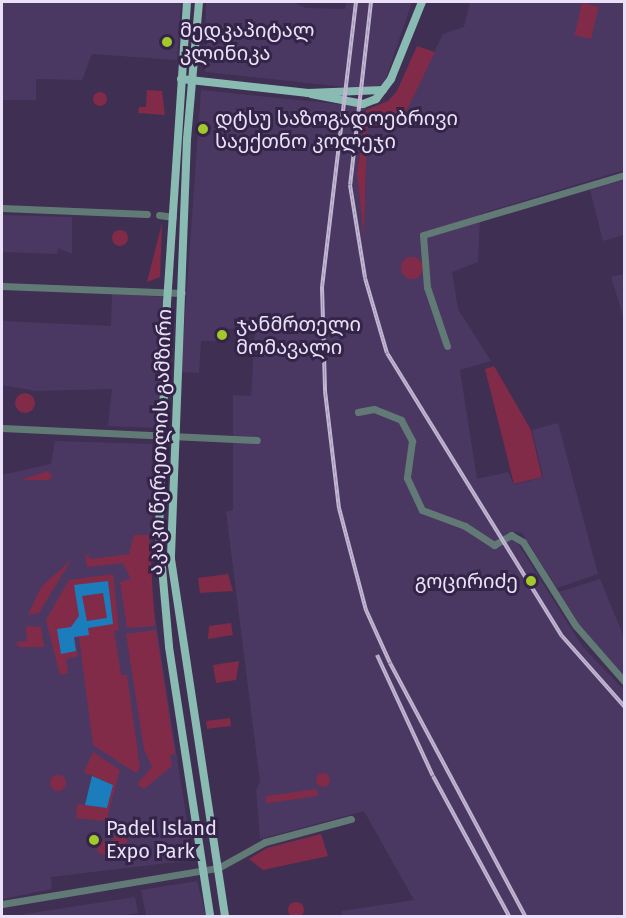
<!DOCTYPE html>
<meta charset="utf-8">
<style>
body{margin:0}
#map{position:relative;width:626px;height:918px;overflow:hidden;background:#3f2f53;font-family:"Fira Sans","Noto Sans Georgian",sans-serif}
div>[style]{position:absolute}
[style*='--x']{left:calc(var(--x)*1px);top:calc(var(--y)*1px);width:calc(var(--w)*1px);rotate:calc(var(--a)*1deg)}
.built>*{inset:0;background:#4b3862}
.green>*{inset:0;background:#822b48;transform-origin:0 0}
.round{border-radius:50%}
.water>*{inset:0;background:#1b7dbc}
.minor>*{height:7px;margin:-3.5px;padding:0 3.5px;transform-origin:3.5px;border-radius:3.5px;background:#627a76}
.major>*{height:8px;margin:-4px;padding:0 4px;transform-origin:4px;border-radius:4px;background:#89bbb3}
.rail>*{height:4px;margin-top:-2px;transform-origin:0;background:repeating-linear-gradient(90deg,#342548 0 4.5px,#c1b6d1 0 9px);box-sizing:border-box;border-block:2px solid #c1b6d1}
.dots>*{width:16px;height:16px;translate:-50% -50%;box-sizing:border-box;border:3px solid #342548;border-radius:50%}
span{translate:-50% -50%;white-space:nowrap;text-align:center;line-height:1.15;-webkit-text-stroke:6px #342548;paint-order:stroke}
.poi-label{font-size:20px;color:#eae1f8}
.left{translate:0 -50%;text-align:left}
.right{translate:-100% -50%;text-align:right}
.street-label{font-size:20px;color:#eae1f8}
.frame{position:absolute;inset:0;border:3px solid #eae1f8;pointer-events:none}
</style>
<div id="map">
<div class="built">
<i style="clip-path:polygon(2px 2px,181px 2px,177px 60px,92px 54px,82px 80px,36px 79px,36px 100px,2px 100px)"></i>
<i style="clip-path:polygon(206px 2px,292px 2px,306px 8px,345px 9px,347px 2px,412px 2px,384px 84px,364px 89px,205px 72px)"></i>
<i style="clip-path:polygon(470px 2px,624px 2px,624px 170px,480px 214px,478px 262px,452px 272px,458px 309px,491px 361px,460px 370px,477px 479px,508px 472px,514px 485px,543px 477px,532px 430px,558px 423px,598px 574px,557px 588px,522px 533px,510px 531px,582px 646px,624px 690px,624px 916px,342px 916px,342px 911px,414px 900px,364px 811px,260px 839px,256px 790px,260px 782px,226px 512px,233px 510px,233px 395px,251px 396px,255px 330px,218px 328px,217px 341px,201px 341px,199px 373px,181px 372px,201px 90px,365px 107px,357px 173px,364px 235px,367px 128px,400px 123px,443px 34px,464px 27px)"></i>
<i style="clip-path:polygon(624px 180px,624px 235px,603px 241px,590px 190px)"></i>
<i style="clip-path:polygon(2px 215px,72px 217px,72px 254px,58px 248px,57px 254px,2px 252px)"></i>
<i style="clip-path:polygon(624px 274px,624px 319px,611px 277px)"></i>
<i style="clip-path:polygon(112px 294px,164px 297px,160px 428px,108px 426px,112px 389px,36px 391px,2px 385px,2px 321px,111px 326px)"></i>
<i style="clip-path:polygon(55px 441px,152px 444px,151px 591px,193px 860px,51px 877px,52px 889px,2px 899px,2px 475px,51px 464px)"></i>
<i style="clip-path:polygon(600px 579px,624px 637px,624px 676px,579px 624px,559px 592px)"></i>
<i style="clip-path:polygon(197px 881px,206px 916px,146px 916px,141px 890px)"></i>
<i style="clip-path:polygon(135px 897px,138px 913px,117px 916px,13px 916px)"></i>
</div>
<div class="green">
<i style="left:582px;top:3px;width:17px;height:33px;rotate:13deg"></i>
<i style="clip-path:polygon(417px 46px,435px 52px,400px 124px,367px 128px,364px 238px,357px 173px,366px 110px,388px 101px,397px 91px)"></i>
<i style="clip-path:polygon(147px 90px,162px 91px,165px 115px,138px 113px,139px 107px,146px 107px)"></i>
<i class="round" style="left:93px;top:92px;width:14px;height:14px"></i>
<i style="clip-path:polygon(162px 223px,160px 277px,147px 282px)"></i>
<i class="round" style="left:112px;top:230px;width:16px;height:16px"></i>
<i class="round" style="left:401px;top:257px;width:22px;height:22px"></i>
<i style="clip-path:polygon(494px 366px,531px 430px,542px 477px,514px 484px,485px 369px)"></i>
<i class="round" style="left:15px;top:393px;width:20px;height:20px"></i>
<i style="clip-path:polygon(48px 471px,53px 477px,48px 480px,21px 480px)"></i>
<i style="clip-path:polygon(134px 535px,149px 535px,155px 626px,127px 628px,120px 582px,131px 579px,123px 563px,87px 567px,85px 553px,91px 559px,129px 554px)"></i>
<i style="clip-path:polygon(71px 560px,39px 613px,28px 615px,41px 587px)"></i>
<i style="clip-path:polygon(113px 574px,119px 630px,114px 631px,121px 675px,127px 675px,140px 768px,136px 773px,93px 745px,79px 637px,74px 638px,78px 656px,66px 659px,68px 673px,60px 675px,46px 620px,69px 580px)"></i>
<i style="clip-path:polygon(228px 574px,233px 591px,200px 593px,198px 578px)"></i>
<i style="clip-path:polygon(231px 623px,233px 635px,208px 639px,209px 626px)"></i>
<i style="clip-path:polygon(26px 626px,41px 627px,44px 647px,19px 647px,16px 642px,27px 641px)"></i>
<i style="clip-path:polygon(156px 630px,175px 754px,170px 755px,172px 766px,144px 789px,137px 784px,152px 767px,144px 749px,126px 634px)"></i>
<i style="clip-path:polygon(239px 661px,236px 680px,216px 683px,213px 665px)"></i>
<i style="left:230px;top:718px;width:8px;height:24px;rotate:83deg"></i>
<i style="clip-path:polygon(93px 752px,120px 770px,106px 821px,76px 818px,77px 804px,107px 808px,113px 785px,84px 772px)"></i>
<i class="round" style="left:316px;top:773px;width:14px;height:14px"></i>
<i class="round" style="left:50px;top:775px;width:16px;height:16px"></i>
<i style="left:317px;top:789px;width:7px;height:52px;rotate:82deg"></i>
<i class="round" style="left:113px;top:833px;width:14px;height:14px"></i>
<i style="clip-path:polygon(321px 834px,328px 856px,263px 870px,249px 859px,267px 848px)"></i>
<i class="round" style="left:97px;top:841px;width:14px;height:14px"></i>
<i class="round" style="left:288px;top:902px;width:16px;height:16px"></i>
</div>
<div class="water">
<i style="clip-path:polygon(evenodd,108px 581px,113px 624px,88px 628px,89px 635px,74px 637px,76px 651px,61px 654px,57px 629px,71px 627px,79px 616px,74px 585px,108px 581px,103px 593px,107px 618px,87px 621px,82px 596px,103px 593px)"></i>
<i style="clip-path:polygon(92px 776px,113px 785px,107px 808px,85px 805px)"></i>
</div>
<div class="minor">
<i style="--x:2;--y:208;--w:145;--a:2.4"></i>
<i style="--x:159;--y:215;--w:14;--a:8"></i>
<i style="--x:2;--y:286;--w:180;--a:2.2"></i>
<i style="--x:447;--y:346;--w:62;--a:-108.7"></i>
<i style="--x:427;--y:287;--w:52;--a:-94.4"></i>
<i style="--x:423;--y:235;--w:210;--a:-16.6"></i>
<i style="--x:358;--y:412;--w:16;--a:-11"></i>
<i style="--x:374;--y:409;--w:29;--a:22"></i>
<i style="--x:401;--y:420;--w:24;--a:62"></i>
<i style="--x:412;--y:441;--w:37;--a:98"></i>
<i style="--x:407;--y:478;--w:35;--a:65"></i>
<i style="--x:422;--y:510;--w:46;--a:20.4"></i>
<i style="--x:465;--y:526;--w:35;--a:33"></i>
<i style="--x:494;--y:545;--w:20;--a:-30"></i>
<i style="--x:511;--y:535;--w:14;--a:30"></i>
<i style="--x:523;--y:542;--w:99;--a:57.8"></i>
<i style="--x:576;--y:626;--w:73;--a:48.9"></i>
<i style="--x:2;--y:428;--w:255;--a:2.7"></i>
<i style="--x:2;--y:904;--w:219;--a:-9.5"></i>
<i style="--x:218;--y:868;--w:54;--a:-29"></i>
<i style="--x:265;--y:842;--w:89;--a:-15"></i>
</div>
<div class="major">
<i style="--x:187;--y:2;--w:301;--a:93.8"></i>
<i style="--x:167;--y:302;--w:232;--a:92"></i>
<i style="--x:159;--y:534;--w:113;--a:84.9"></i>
<i style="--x:169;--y:647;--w:272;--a:81.3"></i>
<i style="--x:199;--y:2;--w:138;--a:95"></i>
<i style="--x:187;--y:139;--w:420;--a:92.2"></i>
<i style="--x:171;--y:559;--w:361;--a:81.4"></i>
<i style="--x:181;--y:79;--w:128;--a:6.3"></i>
<i style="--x:308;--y:93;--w:75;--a:-2.3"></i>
<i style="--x:311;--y:94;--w:53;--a:10.9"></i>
<i style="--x:363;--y:104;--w:14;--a:-21"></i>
<i style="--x:376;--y:99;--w:25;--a:-53"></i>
<i style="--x:391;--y:79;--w:83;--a:-68.1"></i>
</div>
<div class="rail">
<i style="--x:356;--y:2;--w:287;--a:96.8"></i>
<i style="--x:322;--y:287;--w:104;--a:88.3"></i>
<i style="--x:325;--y:391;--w:118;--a:83.2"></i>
<i style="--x:339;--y:508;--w:106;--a:75.2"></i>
<i style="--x:366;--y:610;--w:58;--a:65.6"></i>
<i style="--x:390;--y:663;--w:287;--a:61.9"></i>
<i style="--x:371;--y:2;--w:184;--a:96.5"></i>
<i style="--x:350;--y:185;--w:94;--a:80.8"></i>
<i style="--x:365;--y:278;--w:78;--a:73.7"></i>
<i style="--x:387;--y:353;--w:333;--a:58.3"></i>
<i style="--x:562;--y:636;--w:94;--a:48.5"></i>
<i style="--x:377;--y:655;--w:133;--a:65.2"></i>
<i style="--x:433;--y:776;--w:159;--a:61.5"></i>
</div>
<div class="dots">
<i style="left:167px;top:42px;background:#a1c929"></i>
<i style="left:203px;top:129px;background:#a1c929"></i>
<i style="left:222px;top:335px;background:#a1c929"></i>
<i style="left:531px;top:581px;background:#a1c929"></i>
<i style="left:94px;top:840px;background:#a1c929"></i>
</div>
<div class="poi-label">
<span class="left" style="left:180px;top:42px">მედკაპიტალ<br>კლინიკა</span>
<span class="left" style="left:215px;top:130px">დტსუ საზოგადოებრივი<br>საექთნო კოლეჯი</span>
<span class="left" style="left:236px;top:336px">ჯანმრთელი<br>მომავალი</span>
<span class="right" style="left:518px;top:581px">გოცირიძე</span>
<span class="left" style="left:106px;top:840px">Padel Island<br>Expo Park</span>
</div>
<div class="street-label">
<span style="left:160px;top:442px;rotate:-88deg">აკაკი წერეთლის გამზირი</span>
</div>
<div class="frame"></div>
</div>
